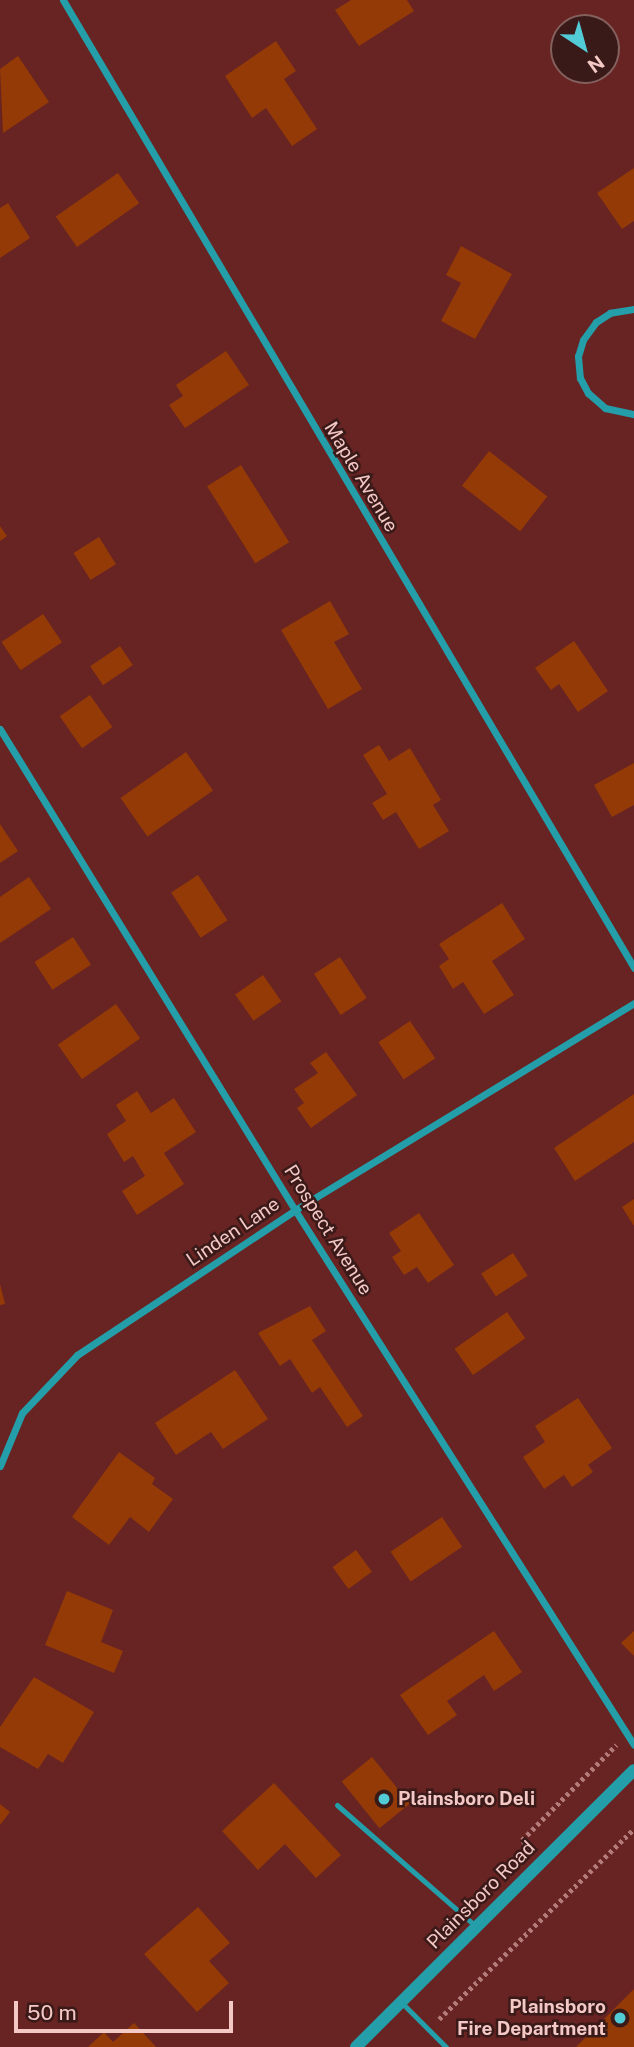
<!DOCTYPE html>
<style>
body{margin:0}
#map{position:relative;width:634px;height:2047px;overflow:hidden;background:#682323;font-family:"Public Sans",sans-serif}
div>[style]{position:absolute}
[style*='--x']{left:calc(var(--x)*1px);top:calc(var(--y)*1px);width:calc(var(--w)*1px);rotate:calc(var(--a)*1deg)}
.building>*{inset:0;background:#933a07;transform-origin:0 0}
.path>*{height:4.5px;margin-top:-2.25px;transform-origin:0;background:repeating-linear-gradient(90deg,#b37b7a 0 3.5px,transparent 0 7px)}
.service>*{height:5px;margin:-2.5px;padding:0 2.5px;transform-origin:2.5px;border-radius:2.5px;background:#249ea8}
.minor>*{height:7px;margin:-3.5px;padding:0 3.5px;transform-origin:3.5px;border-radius:3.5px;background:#249ea8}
.tertiary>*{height:12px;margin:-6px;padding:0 6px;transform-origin:6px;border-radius:6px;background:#249ea8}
.dots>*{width:19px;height:19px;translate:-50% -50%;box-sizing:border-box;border:4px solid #391a18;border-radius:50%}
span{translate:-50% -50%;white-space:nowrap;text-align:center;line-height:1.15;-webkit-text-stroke:5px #391a18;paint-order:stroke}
.street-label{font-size:19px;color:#f4c8c5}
.poi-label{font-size:19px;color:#f4c8c5;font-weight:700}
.left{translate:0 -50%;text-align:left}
.right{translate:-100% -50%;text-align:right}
.north{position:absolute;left:550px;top:14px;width:70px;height:70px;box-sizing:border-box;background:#391a18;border:2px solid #84605d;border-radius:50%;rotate:144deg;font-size:19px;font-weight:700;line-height:28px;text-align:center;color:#f4c8c5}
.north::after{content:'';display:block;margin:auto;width:24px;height:32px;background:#52cbd7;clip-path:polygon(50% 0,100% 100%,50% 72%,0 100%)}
.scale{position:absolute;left:14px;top:2001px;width:219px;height:32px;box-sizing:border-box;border:4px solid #f4c8c5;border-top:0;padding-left:9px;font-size:21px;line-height:24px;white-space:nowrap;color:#f4c8c5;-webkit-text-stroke:5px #391a18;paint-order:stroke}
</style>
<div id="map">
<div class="building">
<i style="clip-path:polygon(351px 0,407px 0,414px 11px,359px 46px,335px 10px)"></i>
<i style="clip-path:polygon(276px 41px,296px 71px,284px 79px,317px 129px,292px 146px,266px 108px,252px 118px,225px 76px)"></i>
<i style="clip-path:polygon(18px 56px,49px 102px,3px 133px,0 69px)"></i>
<i style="clip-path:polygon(634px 168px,634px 221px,622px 229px,597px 193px)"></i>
<i style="left:118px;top:173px;width:37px;height:76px;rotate:55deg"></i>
<i style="clip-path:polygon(8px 203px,30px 238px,0 258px,0 208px)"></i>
<i style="clip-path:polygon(461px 246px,512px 274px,475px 339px,441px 321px,461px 283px,446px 275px)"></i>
<i style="clip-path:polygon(226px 351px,249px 385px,185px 428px,169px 405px,183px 396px,176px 385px)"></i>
<i style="left:489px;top:451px;width:74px;height:44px;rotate:38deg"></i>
<i style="left:241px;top:465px;width:91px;height:40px;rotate:58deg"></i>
<i style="clip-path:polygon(0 526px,7px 536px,0 541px)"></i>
<i style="left:99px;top:537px;width:32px;height:30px;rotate:58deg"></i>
<i style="clip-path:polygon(330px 601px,349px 634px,334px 642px,362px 689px,328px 709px,281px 630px)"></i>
<i style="left:43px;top:614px;width:34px;height:50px;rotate:56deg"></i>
<i style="clip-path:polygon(574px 641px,608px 691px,578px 712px,559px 684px,551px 690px,535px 668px)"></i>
<i style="left:120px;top:646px;width:23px;height:36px;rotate:56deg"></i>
<i style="left:90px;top:695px;width:39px;height:37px;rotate:55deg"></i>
<i style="clip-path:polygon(379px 745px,389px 761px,410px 748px,441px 800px,433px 805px,449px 831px,419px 849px,396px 812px,383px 820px,372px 803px,387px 794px,363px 755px)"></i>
<i style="left:186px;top:752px;width:47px;height:80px;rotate:55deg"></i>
<i style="clip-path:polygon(634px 763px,634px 805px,612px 817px,594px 785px)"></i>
<i style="clip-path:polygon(0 824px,18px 851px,0 863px)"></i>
<i style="left:198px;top:875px;width:54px;height:32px;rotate:57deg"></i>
<i style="clip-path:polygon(29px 877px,51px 909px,0 943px,0 897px)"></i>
<i style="clip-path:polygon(502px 903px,525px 939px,492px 961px,514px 995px,484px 1014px,463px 982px,453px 989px,439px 966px,449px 959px,439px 944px)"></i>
<i style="left:73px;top:937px;width:33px;height:46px;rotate:57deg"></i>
<i style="left:340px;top:957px;width:49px;height:31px;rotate:57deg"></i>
<i style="left:263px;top:975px;width:32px;height:34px;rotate:55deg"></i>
<i style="left:116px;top:1004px;width:42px;height:71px;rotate:55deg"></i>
<i style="left:410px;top:1021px;width:45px;height:38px;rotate:56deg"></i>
<i style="clip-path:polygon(326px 1052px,357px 1095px,311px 1128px,297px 1108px,304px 1103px,294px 1089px,318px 1073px,310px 1063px)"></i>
<i style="clip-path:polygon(137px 1091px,151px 1113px,174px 1098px,196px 1132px,164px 1153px,184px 1184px,137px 1215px,122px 1191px,145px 1176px,133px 1156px,124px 1162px,107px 1134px,126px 1121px,116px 1105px)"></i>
<i style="clip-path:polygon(634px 1094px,634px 1142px,575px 1181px,554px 1148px)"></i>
<i style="clip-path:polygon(634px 1199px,634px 1226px,622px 1207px)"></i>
<i style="clip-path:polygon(419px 1213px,454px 1265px,428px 1283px,417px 1267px,404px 1275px,392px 1257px,401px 1251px,389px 1233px)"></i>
<i style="left:513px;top:1253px;width:27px;height:38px;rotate:57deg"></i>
<i style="clip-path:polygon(0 1284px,5px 1304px,0 1305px)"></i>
<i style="clip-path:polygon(310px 1306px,326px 1331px,312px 1340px,363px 1416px,347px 1427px,320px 1387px,312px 1393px,290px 1359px,280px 1366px,258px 1333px)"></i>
<i style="left:507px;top:1312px;width:32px;height:64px;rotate:55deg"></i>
<i style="clip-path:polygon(235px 1370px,268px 1419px,223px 1449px,211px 1432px,176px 1455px,155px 1423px)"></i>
<i style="clip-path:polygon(578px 1398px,612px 1448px,588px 1465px,593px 1472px,572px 1487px,564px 1475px,544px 1489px,523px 1457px,545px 1442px,535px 1426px)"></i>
<i style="clip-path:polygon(119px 1452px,155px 1478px,152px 1484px,173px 1499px,149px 1532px,130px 1517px,109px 1545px,72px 1517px)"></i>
<i style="left:442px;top:1517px;width:36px;height:62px;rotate:56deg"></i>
<i style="left:356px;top:1550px;width:27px;height:29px;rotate:54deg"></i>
<i style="clip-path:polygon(67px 1591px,113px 1610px,101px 1642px,123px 1651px,114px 1673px,45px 1645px)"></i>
<i style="clip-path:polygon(494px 1631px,522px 1672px,494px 1691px,484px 1675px,447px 1701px,457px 1715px,428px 1735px,400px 1695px)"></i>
<i style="clip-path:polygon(634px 1631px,634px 1656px,621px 1643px)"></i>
<i style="clip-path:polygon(34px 1677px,94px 1712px,63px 1763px,48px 1754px,38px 1769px,0 1747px,0 1727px)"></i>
<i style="left:372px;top:1757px;width:60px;height:39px;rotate:51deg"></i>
<i style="clip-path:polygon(274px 1783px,341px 1855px,316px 1878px,285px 1844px,258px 1870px,222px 1831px)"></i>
<i style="clip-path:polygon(0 1804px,10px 1812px,0 1825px)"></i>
<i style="clip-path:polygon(198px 1907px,230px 1943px,209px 1961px,229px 1983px,197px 2012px,144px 1954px)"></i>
<i style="clip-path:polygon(634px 1989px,634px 2047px,576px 2047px)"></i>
<i style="clip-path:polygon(134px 2023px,156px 2047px,88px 2047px,104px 2032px,113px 2042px)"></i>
</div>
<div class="path">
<i style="--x:529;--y:1849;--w:11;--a:-128"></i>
<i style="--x:522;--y:1840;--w:134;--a:-45.3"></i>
<i style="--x:439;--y:2019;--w:272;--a:-44.3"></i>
</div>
<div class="service">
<i style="--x:337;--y:1805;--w:186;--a:41.1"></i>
<i style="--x:401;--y:2002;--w:64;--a:45"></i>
</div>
<div class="minor">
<i style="--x:63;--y:0;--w:1124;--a:59.46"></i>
<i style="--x:634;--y:309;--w:24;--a:171"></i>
<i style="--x:610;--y:313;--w:17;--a:147"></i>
<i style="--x:596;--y:322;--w:22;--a:126"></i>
<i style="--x:583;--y:340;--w:17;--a:107"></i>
<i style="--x:578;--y:356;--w:22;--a:85"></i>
<i style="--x:580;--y:378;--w:17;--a:62"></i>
<i style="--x:588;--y:393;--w:23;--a:41"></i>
<i style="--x:605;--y:408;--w:30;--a:12"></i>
<i style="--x:0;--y:729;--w:564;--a:58.48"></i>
<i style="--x:295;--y:1210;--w:633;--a:57.64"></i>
<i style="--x:0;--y:1466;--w:57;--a:-67.5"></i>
<i style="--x:22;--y:1413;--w:80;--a:-46.5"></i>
<i style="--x:77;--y:1355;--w:262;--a:-33.6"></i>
<i style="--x:295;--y:1210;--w:397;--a:-31.4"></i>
</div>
<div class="tertiary">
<i style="--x:356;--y:2047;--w:392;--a:-44.9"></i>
</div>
<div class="dots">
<i style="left:384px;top:1799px;background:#52cbd7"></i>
<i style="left:620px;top:2018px;background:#52cbd7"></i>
</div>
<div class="street-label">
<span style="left:361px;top:477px;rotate:59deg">Maple Avenue</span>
<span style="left:328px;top:1230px;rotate:58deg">Prospect Avenue</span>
<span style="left:233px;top:1232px;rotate:-34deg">Linden Lane</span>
<span style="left:481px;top:1895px;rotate:-45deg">Plainsboro Road</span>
</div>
<div class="poi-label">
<span class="left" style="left:398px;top:1799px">Plainsboro Deli</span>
<span class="right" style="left:606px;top:2018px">Plainsboro<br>Fire Department</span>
</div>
<div class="north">N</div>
<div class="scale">50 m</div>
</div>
